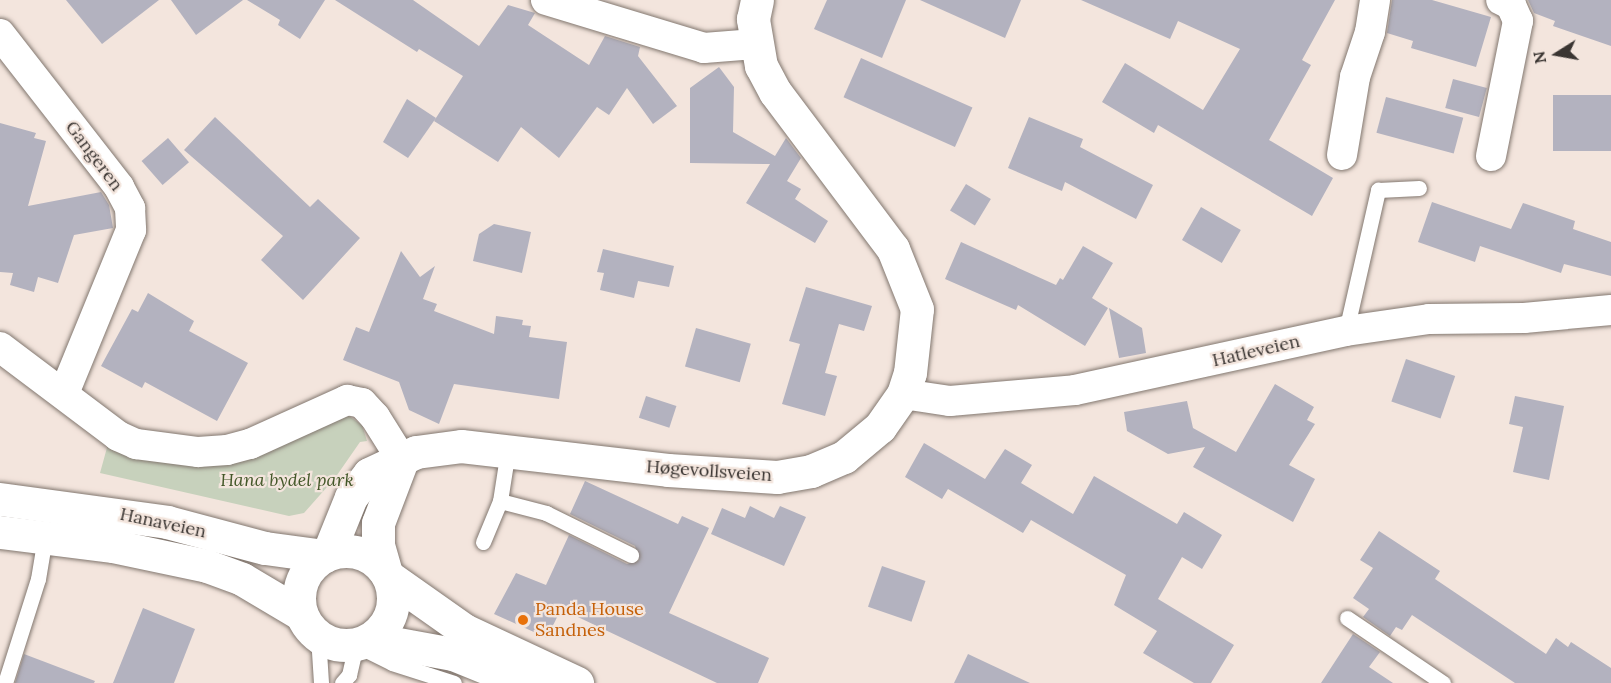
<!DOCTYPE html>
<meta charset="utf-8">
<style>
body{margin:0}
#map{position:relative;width:1611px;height:683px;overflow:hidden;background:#f3e5dd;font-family:Lora,serif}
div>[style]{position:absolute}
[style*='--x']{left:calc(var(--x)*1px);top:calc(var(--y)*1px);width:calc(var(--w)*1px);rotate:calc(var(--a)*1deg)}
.green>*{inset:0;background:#c7d1bc}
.building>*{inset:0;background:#b3b2bf;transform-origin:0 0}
.roads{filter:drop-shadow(0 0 2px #82776f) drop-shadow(0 0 2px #82776f)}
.service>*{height:15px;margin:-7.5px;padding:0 7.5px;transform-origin:7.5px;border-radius:7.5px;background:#fff}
.minor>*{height:30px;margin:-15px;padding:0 15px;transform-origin:15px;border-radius:15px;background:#fff}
.tertiary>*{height:33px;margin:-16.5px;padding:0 16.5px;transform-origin:16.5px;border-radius:16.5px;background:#fff}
.secondary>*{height:33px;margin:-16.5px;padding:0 16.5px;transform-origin:16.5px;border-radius:16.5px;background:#fff}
.secondary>.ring{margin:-16.5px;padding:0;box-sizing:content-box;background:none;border:33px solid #fff;border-radius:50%}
.dots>*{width:16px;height:16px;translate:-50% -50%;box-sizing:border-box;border:3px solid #f3e5dd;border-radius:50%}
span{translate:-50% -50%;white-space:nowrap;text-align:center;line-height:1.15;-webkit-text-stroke:4.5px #f3e5dd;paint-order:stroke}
.street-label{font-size:18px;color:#3a3532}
.park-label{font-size:18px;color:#435728;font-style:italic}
.food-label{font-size:18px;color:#c56008}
.left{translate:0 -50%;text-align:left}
.north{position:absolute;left:1527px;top:24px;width:60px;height:60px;-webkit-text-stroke:4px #f3e5dd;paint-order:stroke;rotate:259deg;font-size:16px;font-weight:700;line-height:24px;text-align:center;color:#3a3532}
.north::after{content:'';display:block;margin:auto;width:21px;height:27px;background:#3a3532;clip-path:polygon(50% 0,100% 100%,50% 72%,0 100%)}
</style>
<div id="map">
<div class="green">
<i style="clip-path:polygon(349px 416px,362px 425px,367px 441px,360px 442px,335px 478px,304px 513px,289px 516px,100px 473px,108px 444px,144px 456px)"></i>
</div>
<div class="building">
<i style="clip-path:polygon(66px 0,159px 0,102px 44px)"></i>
<i style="clip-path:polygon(171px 0,243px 0,196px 35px)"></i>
<i style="clip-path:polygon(247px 0,325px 0,300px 39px,278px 25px,280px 20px)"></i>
<i style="clip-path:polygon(335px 0,413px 0,479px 46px,508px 5px,535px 13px,528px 25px,589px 65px,605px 36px,640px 47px,638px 56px,677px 106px,653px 124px,627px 88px,609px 115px,597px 107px,559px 158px,521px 127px,498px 162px,434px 121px,463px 76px,419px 49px,417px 52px)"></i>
<i style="clip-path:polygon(827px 0,906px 0,882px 58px,814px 29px)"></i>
<i style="clip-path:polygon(920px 0,1021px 0,1005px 38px)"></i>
<i style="clip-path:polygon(1081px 0,1335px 0,1302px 60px,1311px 65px,1269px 140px,1333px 178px,1312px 216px,1158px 125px,1154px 133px,1102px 102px,1125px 63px,1203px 110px,1240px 49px,1178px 21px,1170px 39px)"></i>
<i style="clip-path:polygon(1392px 0,1432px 0,1491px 17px,1476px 67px,1411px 48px,1413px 41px,1387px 33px)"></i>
<i style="clip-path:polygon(1528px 0,1611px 0,1611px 46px,1553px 26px,1555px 21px,1534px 13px)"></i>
<i style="left:861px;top:58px;width:122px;height:43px;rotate:24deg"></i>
<i style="clip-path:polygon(719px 67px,734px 87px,733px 132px,775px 156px,786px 138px,801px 158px,787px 181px,801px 189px,795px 199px,828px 221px,815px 243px,746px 203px,770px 164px,690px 163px,690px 88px)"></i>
<i style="left:1453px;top:79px;width:35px;height:30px;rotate:15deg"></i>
<i style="left:1611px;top:95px;width:56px;height:58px;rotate:90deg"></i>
<i style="left:1386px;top:97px;width:80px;height:37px;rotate:15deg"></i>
<i style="clip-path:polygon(407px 99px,436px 118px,408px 158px,383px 142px)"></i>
<i style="clip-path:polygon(215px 117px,310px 207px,318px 199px,360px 238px,303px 300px,261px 260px,283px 236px,184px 150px)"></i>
<i style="clip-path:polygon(1029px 117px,1083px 139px,1080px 147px,1153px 185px,1136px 219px,1065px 182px,1062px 191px,1008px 168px)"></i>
<i style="clip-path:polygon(0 123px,36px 133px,34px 138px,46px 141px,28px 206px,101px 192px,109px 205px,113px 228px,74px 235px,58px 283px,38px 277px,34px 292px,10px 285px,13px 273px,0 272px)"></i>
<i style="left:168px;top:138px;width:32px;height:35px;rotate:49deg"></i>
<i style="left:966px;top:184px;width:29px;height:31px;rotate:31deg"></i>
<i style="clip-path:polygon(1432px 202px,1511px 229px,1523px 203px,1575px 221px,1573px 229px,1611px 242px,1611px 276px,1564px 264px,1561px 273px,1480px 246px,1475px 262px,1418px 242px)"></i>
<i style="left:1201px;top:207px;width:46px;height:38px;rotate:30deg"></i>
<i style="clip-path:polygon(494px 224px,531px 232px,522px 273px,473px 261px,479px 234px)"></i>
<i style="clip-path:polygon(961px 242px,1056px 285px,1060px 278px,1063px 280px,1083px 246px,1113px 263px,1092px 298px,1108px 308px,1085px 346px,1018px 305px,1016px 310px,945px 279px)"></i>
<i style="clip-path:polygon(603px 249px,674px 266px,669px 287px,638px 281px,634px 298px,600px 290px,604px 273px,597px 272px)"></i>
<i style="clip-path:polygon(401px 251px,420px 277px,435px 266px,423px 299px,437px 304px,434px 311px,494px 334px,496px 316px,523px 320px,522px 325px,531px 326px,529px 337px,567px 342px,559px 399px,454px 384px,439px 424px,409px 410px,399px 382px,343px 360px,356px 327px,369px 332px)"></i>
<i style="clip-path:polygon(806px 287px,872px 306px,864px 331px,839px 324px,825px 373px,837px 376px,825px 416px,782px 404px,800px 344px,789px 341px)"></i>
<i style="clip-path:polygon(148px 293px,194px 321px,189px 331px,248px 363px,217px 421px,145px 382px,142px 388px,101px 366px,132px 309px,138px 312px)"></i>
<i style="clip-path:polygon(1109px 308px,1142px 328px,1146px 353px,1119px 358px)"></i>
<i style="left:696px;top:328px;width:57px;height:40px;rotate:16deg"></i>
<i style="left:1406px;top:359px;width:52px;height:45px;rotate:19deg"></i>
<i style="clip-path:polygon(1275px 384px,1314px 407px,1307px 420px,1315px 424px,1289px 465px,1315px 479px,1293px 522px,1193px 467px,1205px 447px,1168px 454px,1127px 431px,1124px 412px,1187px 401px,1193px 428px,1236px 452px)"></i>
<i style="left:646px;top:396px;width:32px;height:23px;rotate:18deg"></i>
<i style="clip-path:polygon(1515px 396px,1564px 406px,1549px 480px,1513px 472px,1523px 427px,1509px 424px)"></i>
<i style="clip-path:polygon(924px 443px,985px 479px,1005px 449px,1032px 465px,1021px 483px,1073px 514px,1094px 476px,1177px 524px,1184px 512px,1222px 535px,1202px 569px,1182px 557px,1158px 599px,1234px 645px,1211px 683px,1194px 683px,1143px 653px,1157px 631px,1114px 605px,1126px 575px,1031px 520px,1023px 533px,948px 489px,942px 499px,905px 477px)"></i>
<i style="clip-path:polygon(585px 481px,678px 524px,682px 516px,709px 528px,669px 613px,769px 658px,758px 683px,717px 683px,561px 609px,547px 638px,494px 614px,516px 573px,546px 585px,569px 535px,627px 564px,639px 560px,635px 546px,570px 514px)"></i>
<i style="clip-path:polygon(750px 506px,774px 518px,780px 506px,806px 517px,784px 566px,711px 534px,722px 508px,745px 518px)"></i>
<i style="clip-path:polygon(1379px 531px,1440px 571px,1435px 579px,1546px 654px,1556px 638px,1568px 647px,1571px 642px,1611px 668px,1611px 683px,1515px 683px,1412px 615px,1402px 630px,1396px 627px,1390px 636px,1363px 617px,1369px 609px,1353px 598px,1373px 568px,1360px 560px)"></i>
<i style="left:882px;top:566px;width:46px;height:43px;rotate:19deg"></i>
<i style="clip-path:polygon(143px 608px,195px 629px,174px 683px,113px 683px)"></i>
<i style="clip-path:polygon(1353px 634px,1380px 652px,1369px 667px,1393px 683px,1321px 683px)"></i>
<i style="clip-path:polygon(24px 654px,95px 681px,94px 683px,15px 683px)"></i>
<i style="clip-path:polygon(968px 654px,1030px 683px,954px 683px)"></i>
</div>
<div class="roads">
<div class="service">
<i style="--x:1346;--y:331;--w:145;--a:-77.2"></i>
<i style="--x:1378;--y:190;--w:41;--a:-2.8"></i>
<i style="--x:508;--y:450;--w:52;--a:98.9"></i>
<i style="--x:500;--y:501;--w:48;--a:14.6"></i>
<i style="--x:546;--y:513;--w:95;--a:26.3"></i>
<i style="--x:483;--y:542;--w:44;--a:-67.5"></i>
<i style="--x:1347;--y:618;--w:116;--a:34.1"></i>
<i style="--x:318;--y:636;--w:47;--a:86.3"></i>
<i style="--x:5;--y:683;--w:109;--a:-72.4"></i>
<i style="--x:38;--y:579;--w:43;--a:-80.5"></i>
<i style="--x:342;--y:683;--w:11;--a:-49"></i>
<i style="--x:349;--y:675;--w:31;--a:-77"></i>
<i style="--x:356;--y:645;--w:40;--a:26.6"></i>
<i style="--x:392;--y:663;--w:65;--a:17.9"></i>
</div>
<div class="minor">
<i style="--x:546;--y:0;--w:165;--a:16.9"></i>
<i style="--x:704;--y:48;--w:51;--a:-4.5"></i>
<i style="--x:0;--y:34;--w:194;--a:52.1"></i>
<i style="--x:119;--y:187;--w:24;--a:62"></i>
<i style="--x:130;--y:208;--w:22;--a:87"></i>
<i style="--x:131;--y:230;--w:176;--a:112.3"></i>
<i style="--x:1342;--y:155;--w:79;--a:-80.5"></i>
<i style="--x:1355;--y:77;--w:47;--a:-71.6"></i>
<i style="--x:1370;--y:32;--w:32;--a:-81"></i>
<i style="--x:1491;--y:156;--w:138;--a:-78.7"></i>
<i style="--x:1518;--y:21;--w:17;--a:-114"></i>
<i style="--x:1511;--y:5;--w:11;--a:-153"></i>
<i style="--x:0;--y:347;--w:148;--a:37"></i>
<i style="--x:118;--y:436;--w:20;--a:24"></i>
<i style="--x:136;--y:444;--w:63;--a:7.4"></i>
<i style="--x:198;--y:452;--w:29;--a:-4"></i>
<i style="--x:227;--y:450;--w:24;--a:-15"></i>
<i style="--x:250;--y:444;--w:107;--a:-24.4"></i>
<i style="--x:347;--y:400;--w:15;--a:11"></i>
<i style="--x:362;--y:403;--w:19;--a:47"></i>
<i style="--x:375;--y:417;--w:51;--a:57.9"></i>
<i style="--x:903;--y:394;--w:48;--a:8.5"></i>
<i style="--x:950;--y:401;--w:125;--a:-5"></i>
<i style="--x:1075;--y:390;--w:277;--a:-12.3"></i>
<i style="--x:1346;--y:331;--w:84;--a:-8.2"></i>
<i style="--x:1429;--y:319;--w:95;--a:-0.6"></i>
<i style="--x:1524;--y:318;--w:87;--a:-5.3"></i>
</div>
<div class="tertiary">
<i style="--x:328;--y:554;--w:61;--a:-68"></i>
<i style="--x:351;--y:497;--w:29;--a:-52"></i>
<i style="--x:369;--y:474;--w:52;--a:-25.1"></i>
<i style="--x:416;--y:452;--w:45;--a:-7.6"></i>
<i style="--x:461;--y:446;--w:208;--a:6.6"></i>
<i style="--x:668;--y:470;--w:109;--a:3.7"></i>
<i style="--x:777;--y:477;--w:35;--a:-10"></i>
<i style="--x:811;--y:471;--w:36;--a:-23"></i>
<i style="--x:844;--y:457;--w:47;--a:-39.8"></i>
<i style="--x:880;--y:427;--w:40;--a:-55.1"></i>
<i style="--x:903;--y:394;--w:22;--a:-72"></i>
<i style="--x:910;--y:373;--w:64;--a:-83.8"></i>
<i style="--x:917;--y:309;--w:65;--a:-111.8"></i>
<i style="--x:893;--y:249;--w:196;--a:-126.9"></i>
<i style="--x:775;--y:92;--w:30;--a:-118"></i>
<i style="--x:761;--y:66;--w:48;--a:-99.7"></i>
<i style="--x:753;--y:19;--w:19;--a:-78"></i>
<i style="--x:386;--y:573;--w:29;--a:-106"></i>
<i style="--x:378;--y:545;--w:22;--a:-90"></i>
<i style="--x:378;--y:523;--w:67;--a:-69.1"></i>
</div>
<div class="secondary">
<i style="--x:0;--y:499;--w:169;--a:7.8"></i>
<i style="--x:167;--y:522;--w:101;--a:14.9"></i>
<i style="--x:265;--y:548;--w:60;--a:7.7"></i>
<i style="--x:0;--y:532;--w:114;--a:7.1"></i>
<i style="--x:113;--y:546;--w:96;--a:12"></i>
<i style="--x:207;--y:566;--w:37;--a:20"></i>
<i style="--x:242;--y:579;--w:69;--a:30.7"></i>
<i class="ring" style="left:299px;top:551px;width:61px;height:61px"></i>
<i style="--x:389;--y:577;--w:92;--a:35.2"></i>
<i style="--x:464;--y:630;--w:125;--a:25.1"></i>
<i style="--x:371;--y:639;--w:83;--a:10.4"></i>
<i style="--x:453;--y:654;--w:77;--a:22.2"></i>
</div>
</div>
<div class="dots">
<i style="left:523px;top:620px;background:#e8710a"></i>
</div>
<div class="street-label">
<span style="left:94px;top:156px;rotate:53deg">Gangeren</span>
<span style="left:1256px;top:351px;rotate:-13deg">Hatleveien</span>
<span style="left:709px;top:471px;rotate:4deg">Høgevollsveien</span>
<span style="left:163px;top:523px;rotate:12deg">Hanaveien</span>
</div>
<div class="park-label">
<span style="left:287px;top:480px">Hana bydel park</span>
</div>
<div class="food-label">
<span class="left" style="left:535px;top:620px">Panda House<br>Sandnes</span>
</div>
<div class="north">N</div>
</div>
